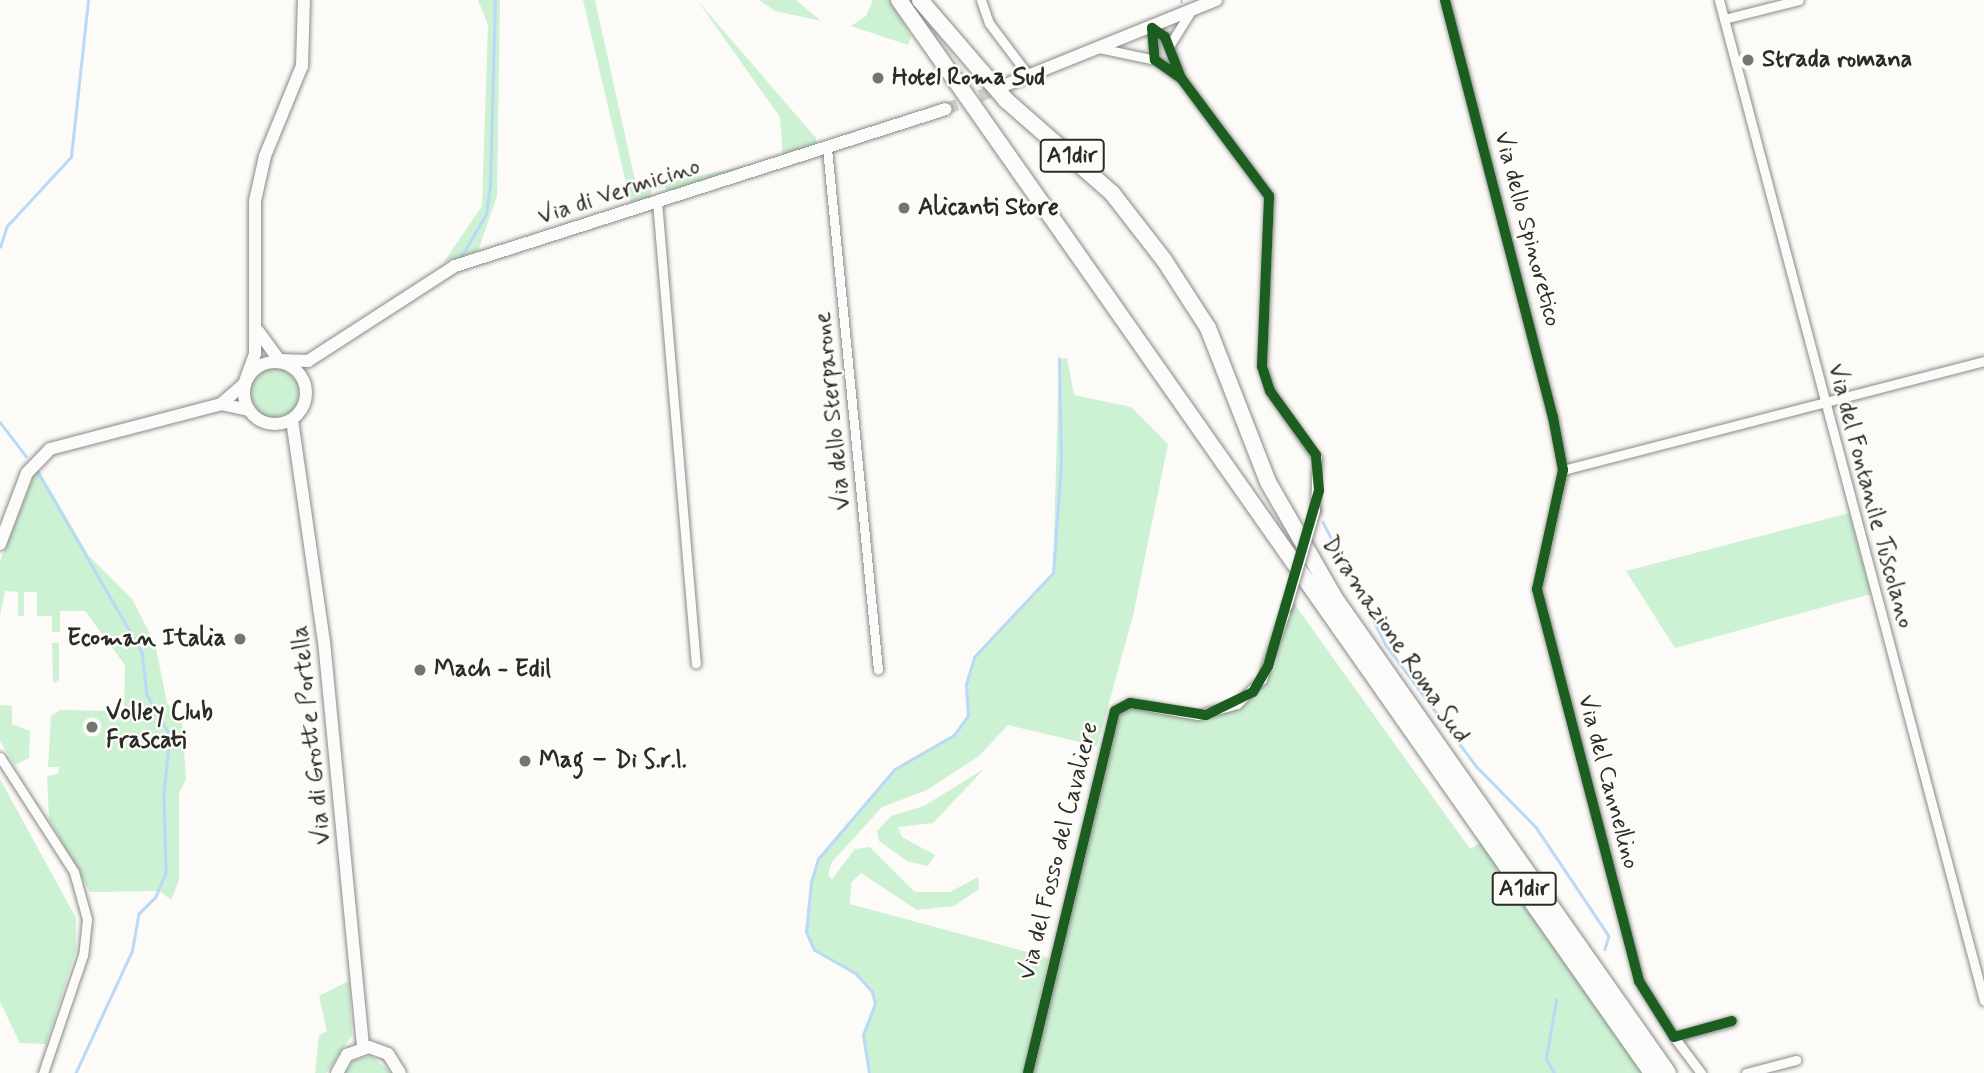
<!DOCTYPE html>
<meta charset="utf-8">
<style>
body{margin:0}
#map{position:relative;width:1984px;height:1073px;overflow:hidden;background:#fcfbf8;font-family:Mynerve,sans-serif}
div>[style]{position:absolute}
[style*='--x']{left:calc(var(--x)*1px);top:calc(var(--y)*1px);width:calc(var(--w)*1px);rotate:calc(var(--a)*1deg)}
.green>*{inset:0;background:#ccf1d3}
.round{border-radius:50%}
.stream>*{height:2.5px;margin:-1.25px;padding:0 1.25px;transform-origin:1.25px;border-radius:1.25px;background:#bad9f7}
.secondary-tunnel>*{height:12px;margin-top:-6px;transform-origin:0;background:repeating-linear-gradient(90deg,#d2d1cf 0 12px,transparent 0 18px)}
.roads{filter:drop-shadow(0 0 2px #898987) drop-shadow(0 0 2px #898987)}
.street>*{height:9px;margin:-4.5px;padding:0 4.5px;transform-origin:4.5px;border-radius:4.5px;background:#fbfbf9}
.secondary>*{height:12px;margin:-6px;padding:0 6px;transform-origin:6px;border-radius:6px;background:#fbfbf9}
.secondary>.ring{margin:-6px;padding:0;box-sizing:content-box;background:none;border:12px solid #fbfbf9;border-radius:50%}
.highway>*{height:16px;margin:-8px;padding:0 8px;transform-origin:8px;border-radius:8px;background:#fbfbf9}
.bridges{filter:drop-shadow(0 0 2px #898987) drop-shadow(0 0 2px #898987)}
.street-bridge>*{height:9px;margin:-4.5px;padding:0 4.5px;transform-origin:4.5px;border-radius:4.5px;background:#fbfbf9}
.cycleway>*{height:10px;margin:-5px;padding:0 5px;transform-origin:5px;border-radius:5px;background:#1b5e20}
.dots>*{width:19px;height:19px;translate:-50% -50%;box-sizing:border-box;border:4px solid #fdfcf7;border-radius:50%}
span{translate:-50% -50%;white-space:nowrap;text-align:center;line-height:1.15;-webkit-text-stroke:5px #fdfcf7;paint-order:stroke}
.shield-label span{padding:2px 5px;background:#fdfcf7;border:2px solid;border-radius:5px;-webkit-text-stroke-width:0}
.shield-label{font-size:23px;color:#2b2b2b;font-weight:700}
.poi-label{font-size:24px;color:#2b2b2b;font-weight:700}
.left{translate:0 -50%;text-align:left}
.right{translate:-100% -50%;text-align:right}
.street-label{font-size:24px;color:#2b2b2b}
</style>
<div id="map">
<div class="green">
<i style="clip-path:polygon(478px 0,500px 0,497px 196px,478px 251px,444px 262px,482px 206px,488px 25px)"></i>
<i style="clip-path:polygon(583px 0,595px 0,637px 189px,774px 160px,668px 193px,665px 187px,652px 188px,651px 198px,631px 204px)"></i>
<i style="clip-path:polygon(697px 0,816px 138px,816px 146px,783px 157px,780px 117px)"></i>
<i style="clip-path:polygon(759px 0,796px 0,821px 21px,775px 11px)"></i>
<i style="clip-path:polygon(873px 0,890px 0,911px 36px,908px 45px,851px 26px,866px 16px)"></i>
<i style="clip-path:polygon(1067px 358px,1074px 395px,1131px 407px,1168px 444px,1133px 616px,1097px 746px,1008px 725px,979px 756px,927px 790px,882px 807px,832px 862px,828px 875px,832px 879px,855px 849px,870px 847px,915px 892px,950px 892px,978px 877px,979px 889px,954px 906px,917px 910px,861px 873px,851px 883px,850px 904px,1049px 958px,1023px 1073px,869px 1073px,863px 1035px,875px 1004px,872px 992px,856px 974px,814px 950px,806px 932px,811px 882px,818px 859px,895px 769px,954px 735px,968px 716px,966px 684px,974px 657px,1053px 573px,1059px 359px)"></i>
<i class="round" style="left:249px;top:368px;width:50px;height:50px"></i>
<i style="clip-path:polygon(37px 467px,89px 556px,132px 599px,155px 643px,167px 703px,182px 720px,186px 779px,179px 793px,179px 880px,171px 900px,160px 891px,90px 892px,49px 819px,47px 776px,58px 774px,59px 767px,48px 767px,51px 716px,60px 710px,124px 711px,125px 665px,85px 611px,60px 611px,60px 632px,52px 632px,52px 616px,37px 616px,37px 592px,24px 592px,24px 616px,18px 616px,18px 592px,5px 591px,0 616px,0 561px)"></i>
<i style="clip-path:polygon(1849px 513px,1871px 594px,1675px 648px,1626px 571px)"></i>
<i style="clip-path:polygon(1293px 602px,1470px 849px,1480px 843px,1642px 1073px,1032px 1073px,1119px 715px,1136px 708px,1202px 721px,1249px 702px,1274px 669px)"></i>
<i style="clip-path:polygon(52px 643px,59px 643px,59px 680px,53px 683px)"></i>
<i style="clip-path:polygon(0 705px,12px 706px,12px 724px,30px 731px,29px 758px,15px 765px,0 741px)"></i>
<i style="clip-path:polygon(984px 769px,933px 823px,898px 827px,902px 837px,935px 855px,928px 866px,907px 861px,879px 841px,877px 831px,891px 816px,924px 806px)"></i>
<i style="clip-path:polygon(0 779px,76px 918px,76px 950px,46px 1044px,20px 1043px,0 1002px)"></i>
<i style="clip-path:polygon(349px 981px,352px 1035px,326px 1073px,315px 1073px,319px 1035px,327px 1031px,319px 996px)"></i>
<i style="clip-path:polygon(371px 1056px,392px 1073px,345px 1073px,355px 1060px)"></i>
</div>
<div class="stream">
<i style="--x:1181;--y:2;--w:2;--a:-90"></i>
<i style="--x:0;--y:247;--w:22;--a:-72"></i>
<i style="--x:7;--y:226;--w:94;--a:-47.2"></i>
<i style="--x:71;--y:157;--w:158;--a:-83.8"></i>
<i style="--x:461;--y:257;--w:50;--a:-59.8"></i>
<i style="--x:486;--y:214;--w:28;--a:-82"></i>
<i style="--x:490;--y:186;--w:186;--a:-88.5"></i>
<i style="--x:0;--y:422;--w:43;--a:52.6"></i>
<i style="--x:38;--y:472;--w:208;--a:60"></i>
<i style="--x:142;--y:652;--w:43;--a:83.4"></i>
<i style="--x:147;--y:695;--w:46;--a:60.1"></i>
<i style="--x:170;--y:735;--w:60;--a:95.7"></i>
<i style="--x:164;--y:795;--w:78;--a:88.5"></i>
<i style="--x:166;--y:873;--w:26;--a:113"></i>
<i style="--x:156;--y:897;--w:24;--a:135"></i>
<i style="--x:139;--y:914;--w:39;--a:100"></i>
<i style="--x:132;--y:952;--w:133;--a:114.8"></i>
<i style="--x:1323;--y:522;--w:138;--a:62.9"></i>
<i style="--x:1386;--y:645;--w:152;--a:53.3"></i>
<i style="--x:1477;--y:767;--w:84;--a:45.5"></i>
<i style="--x:1536;--y:827;--w:131;--a:56.2"></i>
<i style="--x:1609;--y:936;--w:14;--a:107"></i>
<i style="--x:869;--y:1073;--w:38;--a:-99"></i>
<i style="--x:863;--y:1035;--w:33;--a:-69"></i>
<i style="--x:875;--y:1004;--w:12;--a:-104"></i>
<i style="--x:872;--y:992;--w:24;--a:-132"></i>
<i style="--x:856;--y:974;--w:48;--a:-150.3"></i>
<i style="--x:814;--y:950;--w:20;--a:-114"></i>
<i style="--x:806;--y:932;--w:50;--a:-84.3"></i>
<i style="--x:811;--y:882;--w:24;--a:-73"></i>
<i style="--x:818;--y:859;--w:118;--a:-49.5"></i>
<i style="--x:895;--y:769;--w:68;--a:-30"></i>
<i style="--x:954;--y:735;--w:24;--a:-54"></i>
<i style="--x:968;--y:716;--w:32;--a:-94"></i>
<i style="--x:966;--y:684;--w:28;--a:-73"></i>
<i style="--x:974;--y:657;--w:115;--a:-46.8"></i>
<i style="--x:1053;--y:573;--w:109;--a:-85.8"></i>
<i style="--x:1061;--y:464;--w:105;--a:-91.1"></i>
<i style="--x:1554;--y:1073;--w:16;--a:-120"></i>
<i style="--x:1546;--y:1059;--w:60;--a:-80.4"></i>
</div>
<div class="secondary-tunnel">
<i style="--x:946;--y:109;--w:61;--a:-21.1"></i>
</div>
<div class="roads">
<div class="street">
<i style="--x:981;--y:0;--w:24;--a:71"></i>
<i style="--x:989;--y:23;--w:66;--a:53"></i>
<i style="--x:1445;--y:0;--w:431;--a:75.5"></i>
<i style="--x:1553;--y:417;--w:54;--a:79.3"></i>
<i style="--x:1563;--y:470;--w:122;--a:102.3"></i>
<i style="--x:1537;--y:589;--w:405;--a:75.4"></i>
<i style="--x:1639;--y:981;--w:66;--a:58"></i>
<i style="--x:1674;--y:1037;--w:60;--a:-15.4"></i>
<i style="--x:1719;--y:0;--w:1035;--a:75.17"></i>
<i style="--x:1724;--y:19;--w:77;--a:-14.2"></i>
<i style="--x:1169;--y:46;--w:38;--a:-58"></i>
<i style="--x:1099;--y:48;--w:57;--a:12.1"></i>
<i style="--x:1181;--y:78;--w:32;--a:-145"></i>
<i style="--x:1155;--y:60;--w:32;--a:-95"></i>
<i style="--x:1152;--y:28;--w:16;--a:35"></i>
<i style="--x:1165;--y:37;--w:44;--a:68.7"></i>
<i style="--x:1181;--y:78;--w:147;--a:53.3"></i>
<i style="--x:1269;--y:196;--w:170;--a:92.4"></i>
<i style="--x:1262;--y:366;--w:26;--a:72"></i>
<i style="--x:1270;--y:391;--w:82;--a:55"></i>
<i style="--x:1317;--y:458;--w:52;--a:92.2"></i>
<i style="--x:827;--y:148;--w:524;--a:84.42"></i>
<i style="--x:657;--y:201;--w:464;--a:85.2"></i>
<i style="--x:1563;--y:470;--w:435;--a:-14.5"></i>
<i style="--x:0;--y:757;--w:137;--a:57.2"></i>
<i style="--x:74;--y:872;--w:49;--a:74.5"></i>
<i style="--x:87;--y:919;--w:36;--a:96"></i>
<i style="--x:83;--y:955;--w:125;--a:108.7"></i>
<i style="--x:1674;--y:1037;--w:45;--a:53.1"></i>
<i style="--x:1028;--y:1073;--w:372;--a:-76.5"></i>
<i style="--x:1115;--y:711;--w:17;--a:-28"></i>
<i style="--x:1130;--y:703;--w:69;--a:10"></i>
<i style="--x:1198;--y:715;--w:41;--a:-15.8"></i>
<i style="--x:1237;--y:704;--w:35;--a:-45"></i>
<i style="--x:1262;--y:679;--w:77;--a:-71.1"></i>
<i style="--x:1746;--y:1073;--w:52;--a:-14.6"></i>
</div>
<div class="secondary">
<i style="--x:1003;--y:86;--w:230;--a:-22"></i>
<i style="--x:258;--y:331;--w:36;--a:54"></i>
<i style="--x:279;--y:360;--w:29;--a:2"></i>
<i style="--x:308;--y:361;--w:175;--a:-32.9"></i>
<i style="--x:455;--y:266;--w:515;--a:-17.73"></i>
<i class="ring" style="left:244px;top:362px;width:50px;height:50px"></i>
<i style="--x:221;--y:404;--w:30;--a:-41"></i>
<i style="--x:244;--y:384;--w:32;--a:-70"></i>
<i style="--x:255;--y:354;--w:153;--a:-90"></i>
<i style="--x:255;--y:201;--w:46;--a:-77.5"></i>
<i style="--x:265;--y:156;--w:97;--a:-67.7"></i>
<i style="--x:302;--y:66;--w:66;--a:-88.3"></i>
<i style="--x:292;--y:420;--w:223;--a:81.8"></i>
<i style="--x:324;--y:641;--w:409;--a:84.5"></i>
<i style="--x:0;--y:544;--w:76;--a:-69.2"></i>
<i style="--x:27;--y:473;--w:33;--a:-46"></i>
<i style="--x:50;--y:449;--w:177;--a:-14.7"></i>
<i style="--x:221;--y:404;--w:29;--a:12"></i>
<i style="--x:337;--y:1073;--w:21;--a:-61"></i>
<i style="--x:347;--y:1055;--w:23;--a:-20"></i>
<i style="--x:369;--y:1047;--w:20;--a:20"></i>
<i style="--x:388;--y:1054;--w:22;--a:58"></i>
</div>
<div class="highway">
<i style="--x:899;--y:0;--w:1311;--a:54.94"></i>
<i style="--x:920;--y:0;--w:132;--a:49.3"></i>
<i style="--x:1006;--y:100;--w:141;--a:41.3"></i>
<i style="--x:1112;--y:193;--w:85;--a:52.2"></i>
<i style="--x:1164;--y:260;--w:81;--a:57.1"></i>
<i style="--x:1208;--y:328;--w:165;--a:68.7"></i>
<i style="--x:1268;--y:482;--w:133;--a:60.1"></i>
<i style="--x:1334;--y:597;--w:581;--a:54.94"></i>
</div>
</div>
<div class="bridges">
<div class="street-bridge">
<i style="--x:1287;--y:606;--w:100;--a:-73.7"></i>
</div>
</div>
<div class="cycleway">
<i style="--x:1445;--y:0;--w:431;--a:75.5"></i>
<i style="--x:1553;--y:417;--w:54;--a:79.3"></i>
<i style="--x:1563;--y:470;--w:122;--a:102.3"></i>
<i style="--x:1537;--y:589;--w:405;--a:75.4"></i>
<i style="--x:1639;--y:981;--w:66;--a:58"></i>
<i style="--x:1674;--y:1037;--w:60;--a:-15.4"></i>
<i style="--x:1028;--y:1073;--w:372;--a:-76.5"></i>
<i style="--x:1115;--y:711;--w:17;--a:-28"></i>
<i style="--x:1130;--y:703;--w:77;--a:9"></i>
<i style="--x:1206;--y:715;--w:52;--a:-26.1"></i>
<i style="--x:1253;--y:692;--w:30;--a:-60"></i>
<i style="--x:1268;--y:666;--w:183;--a:-73.8"></i>
<i style="--x:1319;--y:490;--w:35;--a:-95"></i>
<i style="--x:1316;--y:455;--w:79;--a:-125.7"></i>
<i style="--x:1270;--y:391;--w:26;--a:-108"></i>
<i style="--x:1262;--y:366;--w:170;--a:-87.6"></i>
<i style="--x:1269;--y:196;--w:147;--a:-126.7"></i>
<i style="--x:1181;--y:78;--w:44;--a:-111.3"></i>
<i style="--x:1165;--y:37;--w:16;--a:-145"></i>
<i style="--x:1152;--y:28;--w:32;--a:85"></i>
<i style="--x:1155;--y:60;--w:32;--a:35"></i>
</div>
<div class="dots">
<i style="left:1748px;top:60px;background:#747473"></i>
<i style="left:878px;top:78px;background:#747473"></i>
<i style="left:904px;top:208px;background:#747473"></i>
<i style="left:240px;top:639px;background:#747473"></i>
<i style="left:420px;top:670px;background:#747473"></i>
<i style="left:92px;top:727px;background:#747473"></i>
<i style="left:525px;top:761px;background:#747473"></i>
</div>
<div class="shield-label">
<span style="left:1072px;top:156px">A1dir</span>
<span style="left:1524px;top:889px">A1dir</span>
</div>
<div class="poi-label">
<span class="left" style="left:1762px;top:60px">Strada romana</span>
<span class="left" style="left:892px;top:78px">Hotel Roma Sud</span>
<span class="left" style="left:918px;top:208px">Alicanti Store</span>
<span class="right" style="left:226px;top:639px">Ecoman Italia</span>
<span class="left" style="left:434px;top:670px">Mach - Edil</span>
<span class="left" style="left:106px;top:727px">Volley Club<br>Frascati</span>
<span class="left" style="left:539px;top:761px">Mag – Di S.r.l.</span>
</div>
<div class="street-label">
<span style="left:619px;top:192px;rotate:-18deg">Via di Vermicino</span>
<span style="left:1527px;top:229px;rotate:75deg">Via dello Spinoretico</span>
<span style="left:833px;top:411px;rotate:-96deg">Via dello Sterparone</span>
<span style="left:1870px;top:496px;rotate:75deg">Via del Fontanile Tuscolano</span>
<span style="left:1395px;top:640px;rotate:56deg">Diramazione Roma Sud</span>
<span style="left:312px;top:735px;rotate:-96deg">Via di Grotte Portella</span>
<span style="left:1608px;top:782px;rotate:75deg">Via del Cannellino</span>
<span style="left:1059px;top:851px;rotate:-76deg">Via del Fosso del Cavaliere</span>
</div>
</div>
